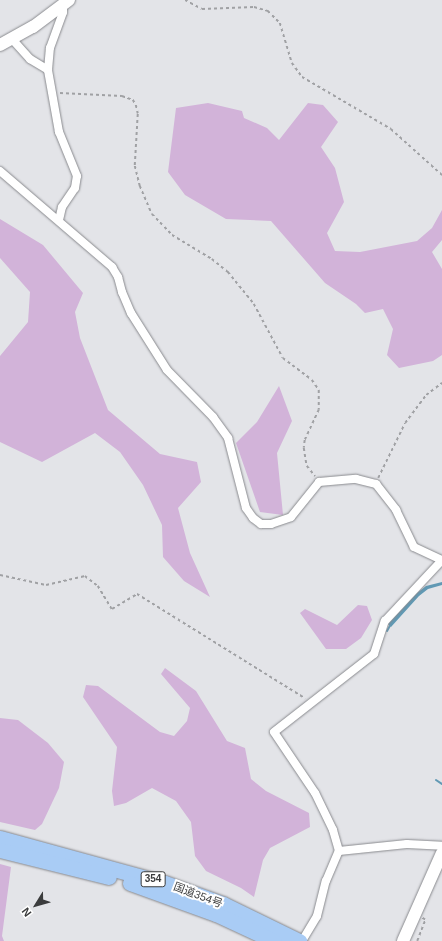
<!DOCTYPE html>
<meta charset="utf-8">
<style>
body{margin:0}
#map{position:relative;width:442px;height:941px;overflow:hidden;background:#e3e4e8;font-family:Helvetica,"Noto Sans JP",sans-serif}
div>[style]{position:absolute}
[style*='--x']{left:calc(var(--x)*1px);top:calc(var(--y)*1px);width:calc(var(--w)*1px);rotate:calc(var(--a)*1deg)}
.green>*{inset:0;background:#d2b3d9}
.water>*{inset:0;background:#6199b4}
.stream>*{height:2px;margin:-1px;padding:0 1px;transform-origin:1px;border-radius:1px;background:#6199b4}
.path>*{height:1.5px;margin-top:-0.75px;transform-origin:0;background:repeating-linear-gradient(90deg,#a0a1a4 0 3px,transparent 0 6px)}
.roads{filter:drop-shadow(0 0 1px #898a8e) drop-shadow(0 0 1px #898a8e)}
.street>*{height:8px;margin:-4px;padding:0 4px;transform-origin:4px;border-radius:4px;background:#fff}
.secondary>*{height:12px;margin:-6px;padding:0 6px;transform-origin:6px;border-radius:6px;background:#fff}
.highway>*{height:15px;margin:-7.5px;padding:0 7.5px;transform-origin:7.5px;border-radius:7.5px;background:#a9ccf5}
span{translate:-50% -50%;white-space:nowrap;text-align:center;line-height:1.15;-webkit-text-stroke:4px #fff;paint-order:stroke}
.shield-label span{padding:1px 3px;background:#fff;border:1px solid;border-radius:3px;-webkit-text-stroke-width:0}
.shield-label{font-size:10px;color:#3b3c3d;font-weight:700}
.street-label{font-size:11px;color:#3b3c3d}
.north{position:absolute;left:16px;top:885px;width:40px;height:40px;-webkit-text-stroke:3px #fff;paint-order:stroke;rotate:233deg;font-size:11px;font-weight:700;line-height:16px;text-align:center;color:#3b3c3d}
.north::after{content:'';display:block;margin:auto;width:14px;height:18px;background:#3b3c3d;clip-path:polygon(50% 0,100% 100%,50% 72%,0 100%)}
</style>
<div id="map">
<div class="green">
<i style="clip-path:polygon(208px 103px,242px 111px,244px 118px,267px 128px,279px 140px,308px 103px,323px 105px,338px 122px,321px 147px,335px 168px,344px 202px,327px 233px,335px 251px,360px 252px,417px 241px,432px 228px,442px 210px,442px 240px,432px 252px,442px 269px,442px 355px,433px 361px,399px 368px,387px 355px,393px 329px,383px 309px,365px 313px,356px 304px,325px 283px,271px 221px,226px 219px,185px 195px,168px 172px,176px 108px)"></i>
<i style="clip-path:polygon(0 219px,43px 245px,83px 293px,75px 312px,80px 338px,108px 410px,160px 454px,197px 462px,201px 482px,178px 508px,190px 553px,210px 597px,184px 581px,163px 557px,162px 525px,143px 485px,120px 452px,95px 433px,42px 462px,0 442px,0 356px,28px 322px,30px 292px,0 258px)"></i>
<i style="clip-path:polygon(279px 386px,292px 421px,277px 453px,283px 515px,260px 512px,236px 443px,257px 422px)"></i>
<i style="clip-path:polygon(358px 605px,367px 606px,372px 620px,361px 638px,346px 649px,326px 649px,300px 613px,305px 609px,337px 625px)"></i>
<i style="clip-path:polygon(165px 668px,196px 691px,227px 741px,245px 748px,251px 779px,266px 791px,309px 813px,310px 827px,270px 848px,263px 860px,254px 897px,241px 888px,206px 871px,195px 856px,191px 822px,176px 801px,152px 788px,126px 803px,114px 806px,112px 791px,117px 747px,83px 697px,86px 685px,98px 686px,160px 732px,174px 736px,187px 721px,190px 708px,161px 674px)"></i>
<i style="clip-path:polygon(0 718px,18px 720px,48px 743px,64px 762px,59px 788px,42px 824px,35px 830px,0 822px)"></i>
<i style="clip-path:polygon(0 864px,11px 867px,2px 936px,4px 941px,0 941px)"></i>
</div>
<div class="water">
<i style="clip-path:polygon(442px 582px,442px 585px,428px 589px,419px 596px,391px 627px,388px 624px,417px 593px,426px 586px)"></i>
</div>
<div class="stream">
<i style="--x:387;--y:631;--w:8;--a:-60"></i>
<i style="--x:436;--y:780;--w:7;--a:34"></i>
</div>
<div class="path">
<i style="--x:185;--y:0;--w:19;--a:28"></i>
<i style="--x:202;--y:9;--w:52;--a:-2.2"></i>
<i style="--x:254;--y:7;--w:15;--a:16"></i>
<i style="--x:268;--y:11;--w:17;--a:45"></i>
<i style="--x:280;--y:23;--w:42;--a:73.3"></i>
<i style="--x:292;--y:63;--w:17;--a:54"></i>
<i style="--x:302;--y:77;--w:103;--a:30.3"></i>
<i style="--x:391;--y:129;--w:69;--a:42"></i>
<i style="--x:60;--y:93;--w:62;--a:2.8"></i>
<i style="--x:122;--y:96;--w:12;--a:20"></i>
<i style="--x:133;--y:100;--w:6;--a:59"></i>
<i style="--x:136;--y:105;--w:9;--a:77"></i>
<i style="--x:138;--y:114;--w:52;--a:93.3"></i>
<i style="--x:135;--y:166;--w:21;--a:76"></i>
<i style="--x:140;--y:186;--w:30;--a:67"></i>
<i style="--x:152;--y:214;--w:29;--a:46"></i>
<i style="--x:172;--y:235;--w:47;--a:31"></i>
<i style="--x:212;--y:259;--w:21;--a:39"></i>
<i style="--x:228;--y:272;--w:41;--a:50.9"></i>
<i style="--x:254;--y:304;--w:61;--a:61.8"></i>
<i style="--x:283;--y:358;--w:36;--a:37"></i>
<i style="--x:312;--y:380;--w:12;--a:55"></i>
<i style="--x:319;--y:390;--w:20;--a:90"></i>
<i style="--x:319;--y:410;--w:33;--a:115"></i>
<i style="--x:305;--y:440;--w:8;--a:97"></i>
<i style="--x:304;--y:448;--w:18;--a:81"></i>
<i style="--x:307;--y:466;--w:13;--a:51"></i>
<i style="--x:378;--y:478;--w:61;--a:-63.9"></i>
<i style="--x:405;--y:423;--w:35;--a:-53"></i>
<i style="--x:426;--y:395;--w:20;--a:-37"></i>
<i style="--x:0;--y:575;--w:47;--a:12.3"></i>
<i style="--x:46;--y:585;--w:40;--a:-13"></i>
<i style="--x:85;--y:576;--w:16;--a:38"></i>
<i style="--x:98;--y:586;--w:27;--a:59"></i>
<i style="--x:112;--y:609;--w:29;--a:-31"></i>
<i style="--x:137;--y:594;--w:198;--a:31.8"></i>
<i style="--x:417;--y:941;--w:22;--a:-69"></i>
<i style="--x:425;--y:920;--w:4;--a:-146"></i>
</div>
<div class="roads">
<div class="street">
<i style="--x:12;--y:39;--w:27;--a:48"></i>
<i style="--x:30;--y:59;--w:21;--a:31"></i>
<i style="--x:0;--y:171;--w:148;--a:40.6"></i>
<i style="--x:112;--y:267;--w:12;--a:59"></i>
<i style="--x:118;--y:277;--w:16;--a:75"></i>
<i style="--x:122;--y:292;--w:23;--a:67"></i>
<i style="--x:131;--y:313;--w:67;--a:57.7"></i>
<i style="--x:167;--y:370;--w:66;--a:45.6"></i>
<i style="--x:213;--y:417;--w:26;--a:54"></i>
<i style="--x:228;--y:438;--w:72;--a:75.6"></i>
<i style="--x:246;--y:508;--w:12;--a:55"></i>
<i style="--x:253;--y:518;--w:10;--a:37"></i>
<i style="--x:261;--y:524;--w:10;--a:0"></i>
<i style="--x:271;--y:524;--w:21;--a:-19"></i>
<i style="--x:291;--y:517;--w:45;--a:-51.3"></i>
<i style="--x:319;--y:482;--w:37;--a:-5"></i>
<i style="--x:356;--y:479;--w:21;--a:14"></i>
<i style="--x:376;--y:484;--w:33;--a:52"></i>
<i style="--x:396;--y:510;--w:41;--a:64.1"></i>
<i style="--x:414;--y:547;--w:31;--a:25"></i>
<i style="--x:59;--y:220;--w:13;--a:-77"></i>
<i style="--x:62;--y:207;--w:23;--a:-56"></i>
<i style="--x:75;--y:188;--w:12;--a:-81"></i>
<i style="--x:77;--y:176;--w:48;--a:-112.2"></i>
<i style="--x:59;--y:132;--w:63;--a:-100.1"></i>
<i style="--x:48;--y:70;--w:22;--a:-85"></i>
<i style="--x:50;--y:48;--w:38;--a:-70"></i>
<i style="--x:63;--y:12;--w:6;--a:-90"></i>
<i style="--x:339;--y:851;--w:68;--a:-5.9"></i>
<i style="--x:407;--y:844;--w:35;--a:3"></i>
<i style="--x:302;--y:941;--w:29;--a:-59"></i>
<i style="--x:317;--y:916;--w:36;--a:-76"></i>
<i style="--x:326;--y:881;--w:33;--a:-67"></i>
<i style="--x:339;--y:851;--w:22;--a:-106"></i>
<i style="--x:333;--y:830;--w:41;--a:-115.9"></i>
<i style="--x:315;--y:793;--w:73;--a:-123.9"></i>
<i style="--x:274;--y:732;--w:127;--a:-38"></i>
<i style="--x:374;--y:654;--w:35;--a:-72"></i>
<i style="--x:385;--y:621;--w:83;--a:-46.9"></i>
</div>
<div class="secondary">
<i style="--x:0;--y:45;--w:38;--a:-29"></i>
<i style="--x:33;--y:27;--w:45;--a:-36.9"></i>
<i style="--x:403;--y:941;--w:96;--a:-66.1"></i>
</div>
<div class="highway">
<i style="--x:0;--y:838;--w:171;--a:15.3"></i>
<i style="--x:165;--y:883;--w:62;--a:19.9"></i>
<i style="--x:223;--y:904;--w:85;--a:26"></i>
<i style="--x:0;--y:850;--w:112;--a:13.9"></i>
<i style="--x:130;--y:883;--w:91;--a:19.8"></i>
<i style="--x:216;--y:914;--w:64;--a:25"></i>
</div>
</div>
<div class="shield-label">
<span style="left:153px;top:879px">354</span>
</div>
<div class="street-label">
<span style="left:198px;top:895px;rotate:21deg">国道354号</span>
</div>
<div class="north">N</div>
</div>
